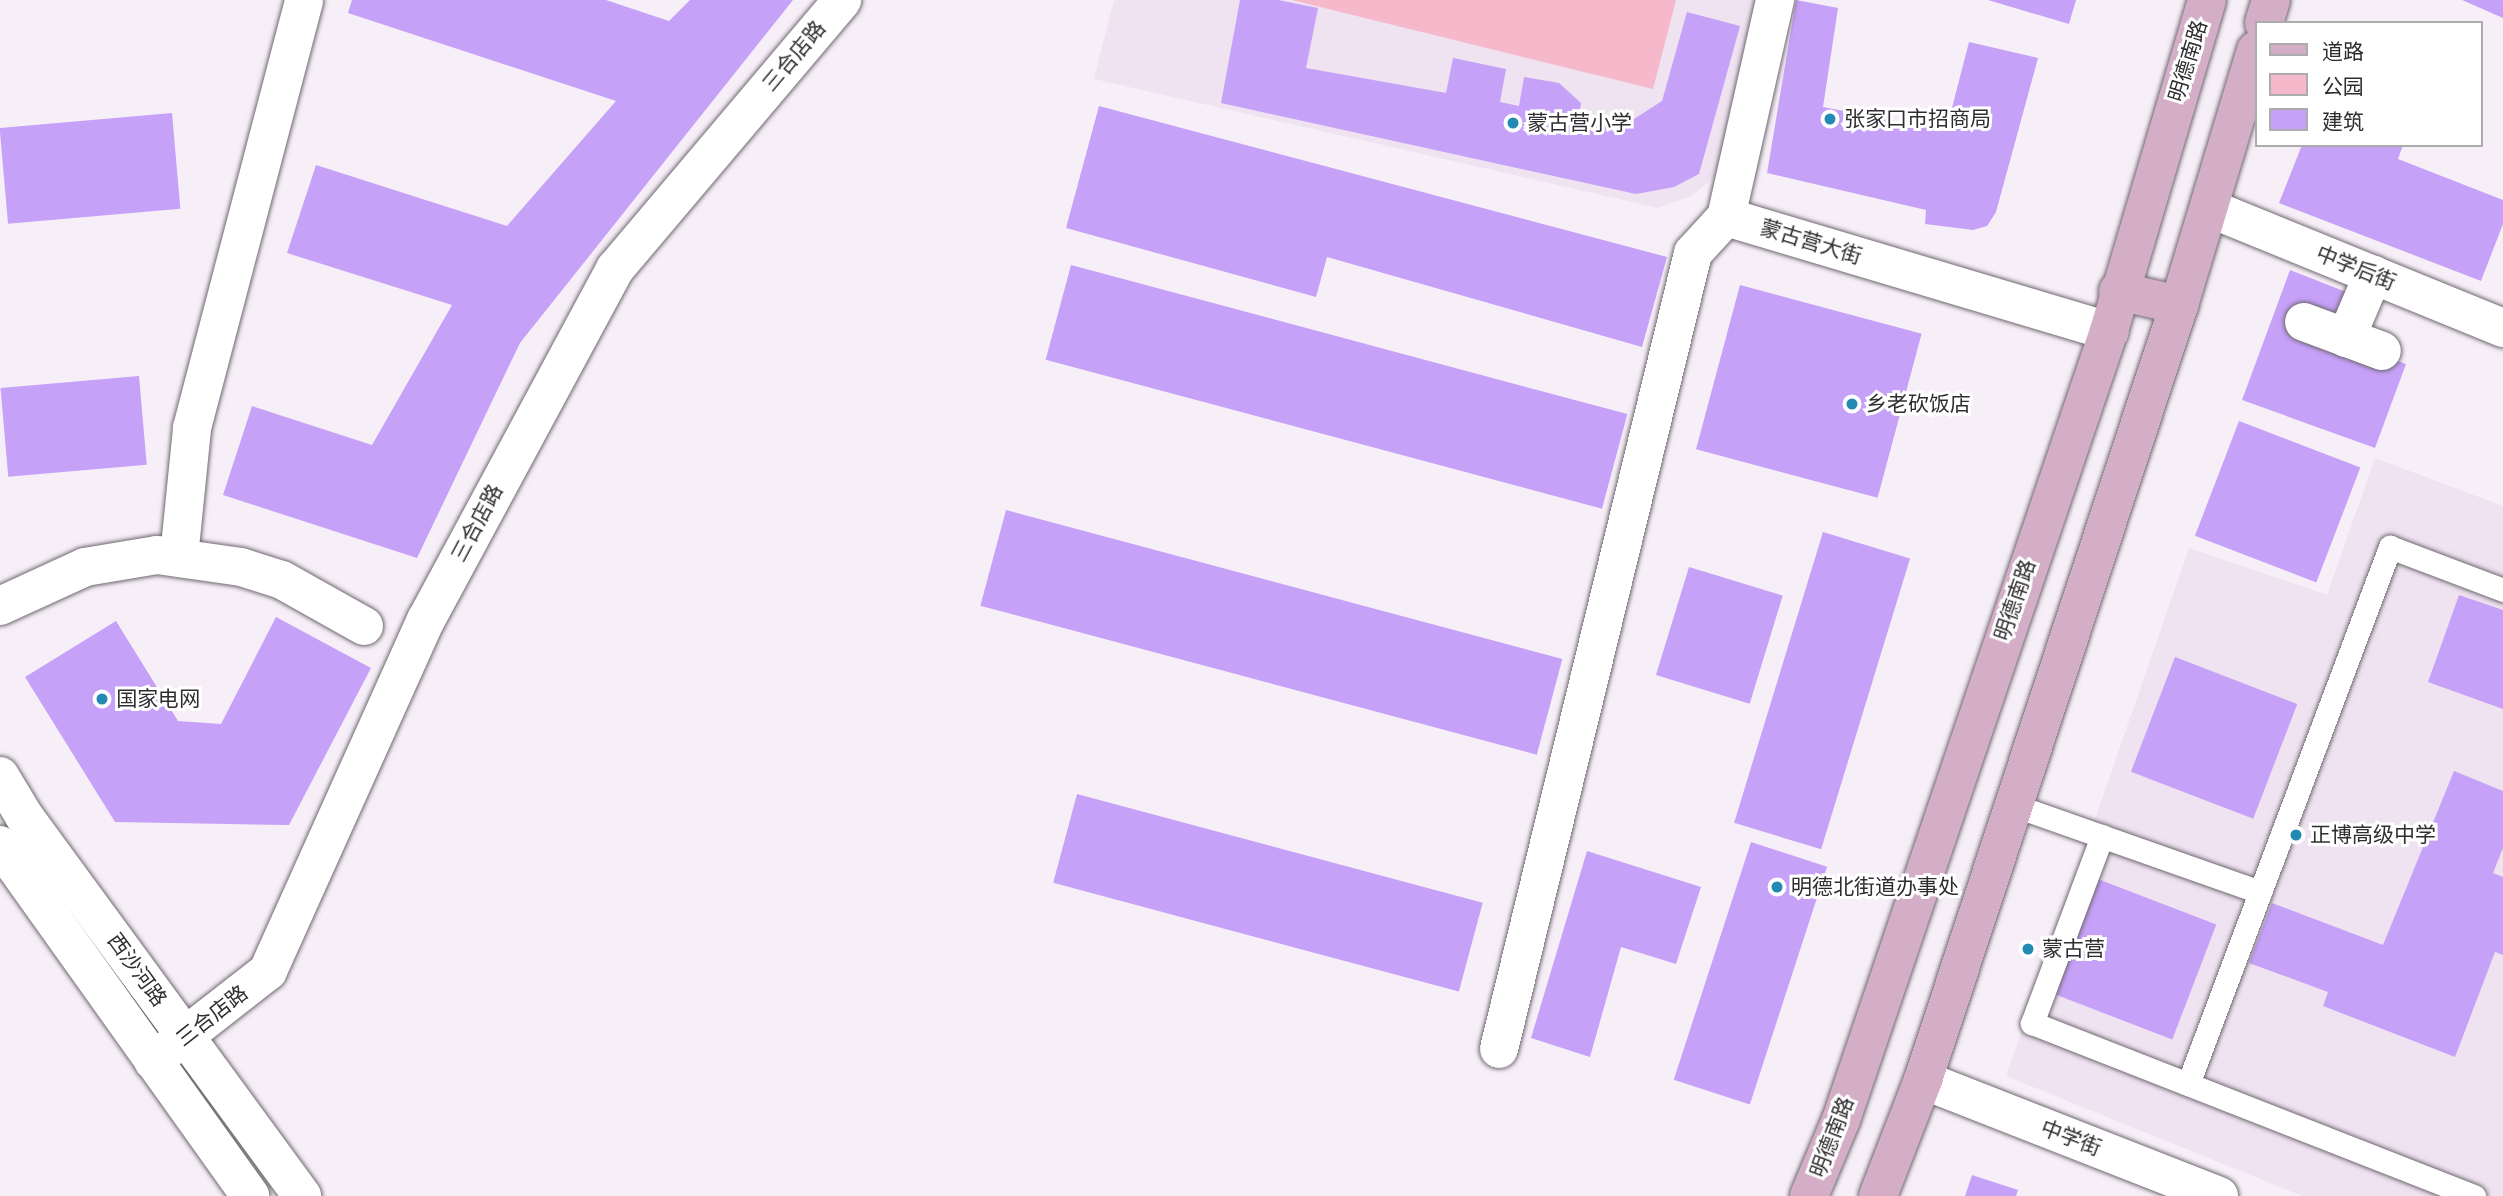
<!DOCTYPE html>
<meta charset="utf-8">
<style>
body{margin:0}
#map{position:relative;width:2503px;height:1196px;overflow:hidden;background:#f7eff8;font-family:"PT Sans Narrow","Noto Sans SC",sans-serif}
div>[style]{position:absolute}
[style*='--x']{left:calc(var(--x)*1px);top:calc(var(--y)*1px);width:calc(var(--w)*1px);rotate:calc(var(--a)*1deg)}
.built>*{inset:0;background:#efe2f1}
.green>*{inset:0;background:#f6b8cb}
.building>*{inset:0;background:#c6a1f8;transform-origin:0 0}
.roads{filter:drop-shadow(0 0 2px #6f6870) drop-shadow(0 0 2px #6f6870)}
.service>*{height:23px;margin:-11.5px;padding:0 11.5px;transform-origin:11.5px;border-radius:11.5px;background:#fff}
.minor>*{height:38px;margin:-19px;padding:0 19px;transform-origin:19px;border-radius:19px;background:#fff}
.tertiary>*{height:38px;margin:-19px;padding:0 19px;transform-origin:19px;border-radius:19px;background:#fff}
.primary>*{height:38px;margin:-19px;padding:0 19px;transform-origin:19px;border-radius:19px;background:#d4aec7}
.dots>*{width:19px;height:19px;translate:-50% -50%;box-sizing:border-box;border:4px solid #fff;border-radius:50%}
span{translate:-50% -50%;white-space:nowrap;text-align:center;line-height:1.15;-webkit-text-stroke:6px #fff;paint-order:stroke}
.street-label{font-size:21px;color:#302d31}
.poi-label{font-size:21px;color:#302d31}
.left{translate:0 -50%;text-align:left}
.legend{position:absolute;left:2255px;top:21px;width:228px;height:126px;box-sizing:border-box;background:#fff;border:2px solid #acabad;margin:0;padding:9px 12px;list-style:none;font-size:21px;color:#302d31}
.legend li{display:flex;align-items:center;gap:14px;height:35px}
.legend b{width:35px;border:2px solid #acabad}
</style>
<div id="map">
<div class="built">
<i style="clip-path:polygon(1114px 0,1769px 0,1727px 168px,1691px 196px,1658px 208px,1094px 79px)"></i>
<i style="clip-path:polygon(2375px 458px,2503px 506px,2503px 1196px,2302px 1196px,2006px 1076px,2189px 548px,2327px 595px)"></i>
</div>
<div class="green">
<i style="clip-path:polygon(1292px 0,1676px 0,1653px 89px)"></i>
</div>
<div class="building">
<i style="clip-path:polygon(352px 0,606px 0,669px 21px,690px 0,793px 0,520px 343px,417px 558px,223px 495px,252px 406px,372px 445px,452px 305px,287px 253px,316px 165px,507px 226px,616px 101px,348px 13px)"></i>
<i style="clip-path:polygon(1240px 0,1278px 0,1318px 8px,1306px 68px,1446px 93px,1453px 58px,1506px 69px,1500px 102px,1519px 106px,1524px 77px,1559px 83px,1581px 103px,1578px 123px,1620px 128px,1662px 101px,1687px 12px,1740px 26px,1699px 174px,1674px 187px,1636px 194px,1221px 103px)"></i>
<i style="clip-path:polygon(1796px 0,1838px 8px,1823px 107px,1946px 131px,1969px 42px,2038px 58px,1996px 212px,1987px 226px,1973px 230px,1925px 224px,1926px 210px,1767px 173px)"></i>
<i style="clip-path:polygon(1988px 0,2076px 0,2069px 24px)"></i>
<i style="clip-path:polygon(2462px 0,2503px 0,2503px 18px)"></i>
<i style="clip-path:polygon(1099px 106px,1667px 257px,1642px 347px,1327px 257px,1316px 297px,1066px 228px)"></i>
<i style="left:172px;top:113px;width:96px;height:173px;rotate:85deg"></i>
<i style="clip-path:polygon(2302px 145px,2403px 145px,2398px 159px,2503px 200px,2503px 224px,2481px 281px,2279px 203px)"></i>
<i style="left:1071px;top:265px;width:576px;height:98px;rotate:15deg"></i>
<i style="clip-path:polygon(2290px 270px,2354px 295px,2344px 318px,2307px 303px,2299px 325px,2406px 364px,2375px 448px,2242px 400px)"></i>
<i style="left:1740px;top:285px;width:188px;height:170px;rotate:15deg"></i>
<i style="left:139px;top:376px;width:89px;height:139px;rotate:85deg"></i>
<i style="left:2239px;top:421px;width:130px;height:123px;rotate:21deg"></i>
<i style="left:1006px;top:510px;width:576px;height:99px;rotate:15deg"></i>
<i style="left:1823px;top:532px;width:91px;height:304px;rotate:17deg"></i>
<i style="left:1689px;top:567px;width:98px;height:113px;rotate:17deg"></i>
<i style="clip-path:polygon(2459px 595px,2503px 610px,2503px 709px,2428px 682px)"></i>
<i style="clip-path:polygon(276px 617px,371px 668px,289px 825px,115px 822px,25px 677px,116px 621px,178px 721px,221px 724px)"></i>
<i style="left:2175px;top:657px;width:131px;height:123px;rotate:21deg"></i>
<i style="clip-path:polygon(2454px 771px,2503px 791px,2503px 848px,2493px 873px,2503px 877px,2503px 955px,2495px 952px,2455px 1057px,2323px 1006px,2328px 992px,2249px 963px,2272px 903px,2383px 945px)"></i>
<i style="left:1077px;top:794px;width:420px;height:92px;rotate:15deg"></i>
<i style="left:1751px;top:842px;width:80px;height:250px;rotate:18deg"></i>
<i style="clip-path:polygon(1587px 851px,1701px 887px,1676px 964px,1621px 947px,1590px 1057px,1531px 1038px)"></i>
<i style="left:2095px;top:878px;width:130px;height:123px;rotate:21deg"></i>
<i style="clip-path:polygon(1972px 1175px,2018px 1190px,2016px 1196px,1965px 1196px)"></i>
</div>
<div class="roads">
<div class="service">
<i style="--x:2013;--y:805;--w:262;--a:19.4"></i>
<i style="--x:2102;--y:836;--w:200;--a:110.5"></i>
<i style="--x:2032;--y:1023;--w:475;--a:21.4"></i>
<i style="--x:2188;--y:1084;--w:574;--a:-69.39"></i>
<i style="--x:2390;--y:547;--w:121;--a:20.8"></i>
</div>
<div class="minor">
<i style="--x:1775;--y:0;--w:222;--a:102.7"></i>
<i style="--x:1726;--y:217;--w:400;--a:16.6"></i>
<i style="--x:2304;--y:322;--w:83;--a:20.4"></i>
<i style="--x:2346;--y:338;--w:69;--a:-66.8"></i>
<i style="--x:179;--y:557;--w:130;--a:-84.2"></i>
<i style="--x:192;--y:428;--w:442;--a:-75.3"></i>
<i style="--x:0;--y:606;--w:94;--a:-24.6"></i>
<i style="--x:85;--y:567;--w:73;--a:-9.5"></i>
<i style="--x:157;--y:555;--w:85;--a:8.1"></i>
<i style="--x:241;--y:567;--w:43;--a:17.6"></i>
<i style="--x:282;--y:580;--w:94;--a:29.3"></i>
<i style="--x:1499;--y:1049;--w:819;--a:-76.3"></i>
<i style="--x:1693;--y:253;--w:49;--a:-47.5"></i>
</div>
<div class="tertiary">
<i style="--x:2209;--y:208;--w:318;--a:22.2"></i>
<i style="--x:0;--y:776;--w:47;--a:59"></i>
<i style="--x:24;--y:816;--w:471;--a:53.8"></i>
<i style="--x:0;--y:845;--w:431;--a:54.5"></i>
<i style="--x:153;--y:1061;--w:146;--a:-38"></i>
<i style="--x:268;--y:971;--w:385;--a:-65.8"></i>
<i style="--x:426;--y:620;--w:399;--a:-61.7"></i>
<i style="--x:615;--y:269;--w:352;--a:-49.8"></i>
<i style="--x:1923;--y:1080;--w:318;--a:21.4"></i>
</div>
<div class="primary">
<i style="--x:2264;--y:23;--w:24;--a:-73"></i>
<i style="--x:2118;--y:291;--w:63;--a:12.9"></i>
<i style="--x:1809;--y:1196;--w:82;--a:-67.2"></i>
<i style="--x:1841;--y:1120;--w:833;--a:-71.24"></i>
<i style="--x:2109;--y:331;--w:345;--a:-73.5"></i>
<i style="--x:1878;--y:1196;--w:124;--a:-68.8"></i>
<i style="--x:1923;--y:1080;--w:816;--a:-71.72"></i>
<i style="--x:2179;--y:305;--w:266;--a:-73.2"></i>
</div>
</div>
<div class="dots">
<i style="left:1830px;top:119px;background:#238ab3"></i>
<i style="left:1513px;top:123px;background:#238ab3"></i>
<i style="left:1852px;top:404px;background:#238ab3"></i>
<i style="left:102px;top:699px;background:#238ab3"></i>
<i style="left:2296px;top:835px;background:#238ab3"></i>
<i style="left:1777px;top:887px;background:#238ab3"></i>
<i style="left:2028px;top:949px;background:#238ab3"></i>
</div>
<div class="street-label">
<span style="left:794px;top:56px;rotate:-50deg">三合店路</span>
<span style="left:2188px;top:61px;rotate:-73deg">明德南路</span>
<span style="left:1811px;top:242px;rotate:17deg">蒙古营大街</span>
<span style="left:2356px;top:268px;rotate:22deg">中学后街</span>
<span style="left:477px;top:523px;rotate:-62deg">三合店路</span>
<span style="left:2015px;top:600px;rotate:-71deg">明德南路</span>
<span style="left:137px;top:970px;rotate:54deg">西沙河路</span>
<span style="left:212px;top:1016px;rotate:-38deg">三合店路</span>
<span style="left:1832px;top:1137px;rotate:-69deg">明德南路</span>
<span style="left:2071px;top:1138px;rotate:21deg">中学街</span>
</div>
<div class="poi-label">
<span class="left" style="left:1844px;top:119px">张家口市招商局</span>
<span class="left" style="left:1527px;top:123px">蒙古营小学</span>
<span class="left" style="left:1866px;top:404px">乡老砍饭店</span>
<span class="left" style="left:116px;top:699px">国家电网</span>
<span class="left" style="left:2310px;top:835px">正博高级中学</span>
<span class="left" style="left:1791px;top:887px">明德北街道办事处</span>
<span class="left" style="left:2042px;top:949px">蒙古营</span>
</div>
<ul class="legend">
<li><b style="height:9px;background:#d4aec7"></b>道路</li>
<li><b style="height:19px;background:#f6b8cb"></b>公园</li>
<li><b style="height:19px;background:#c6a1f8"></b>建筑</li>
</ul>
</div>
